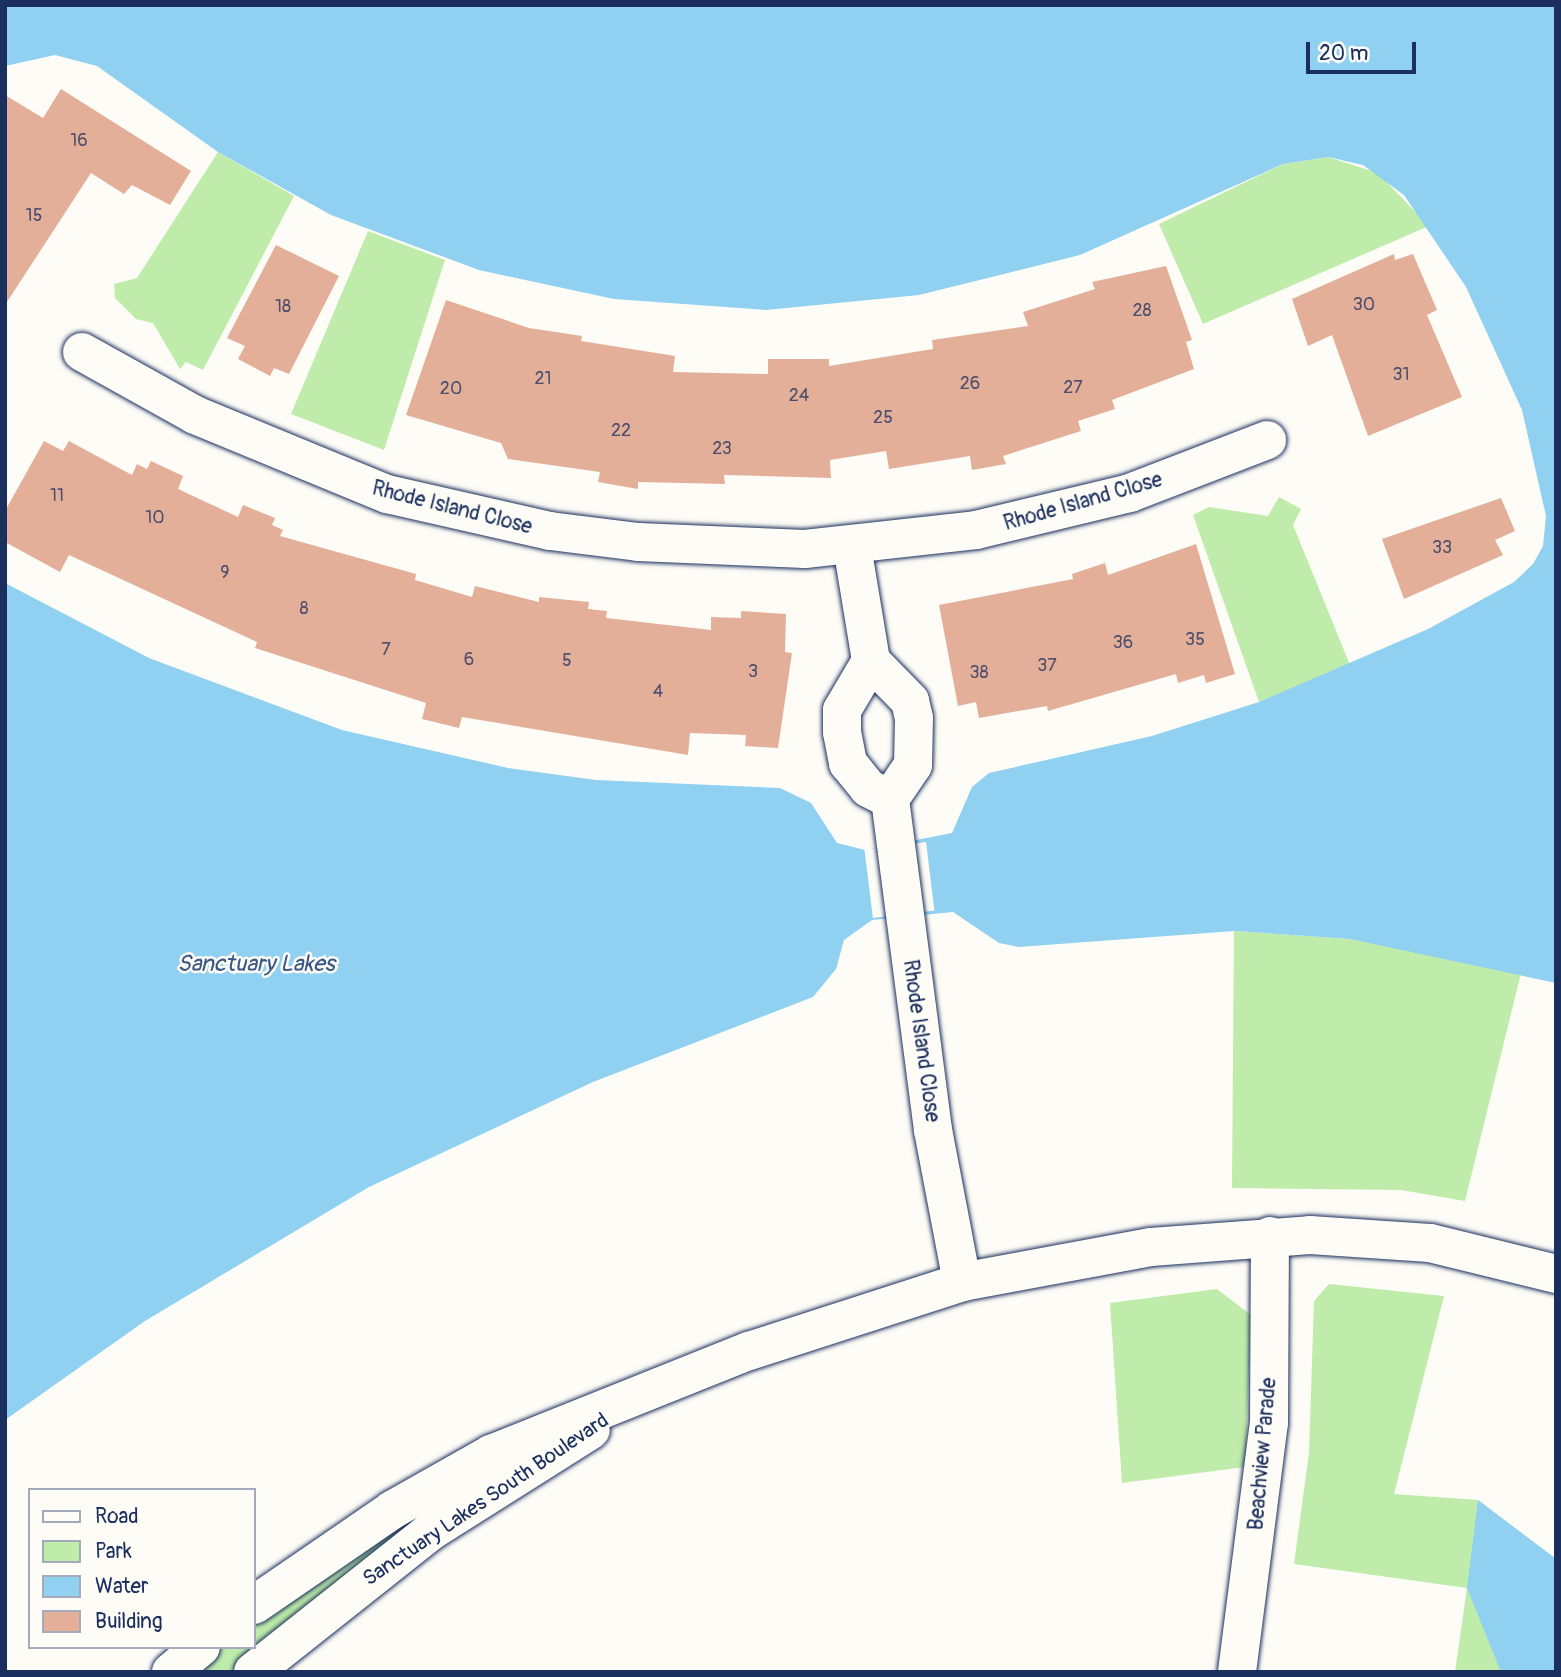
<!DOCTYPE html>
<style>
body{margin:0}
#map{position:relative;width:1561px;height:1677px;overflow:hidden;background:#fdfcf7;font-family:Pangolin,sans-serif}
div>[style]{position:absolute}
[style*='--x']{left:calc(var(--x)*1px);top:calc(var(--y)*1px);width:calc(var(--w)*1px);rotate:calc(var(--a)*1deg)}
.green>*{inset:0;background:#bfecaa}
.water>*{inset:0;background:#90d0f1}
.pier>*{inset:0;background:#fdfcf7;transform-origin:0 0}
.building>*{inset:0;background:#e4af99}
.roads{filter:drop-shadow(0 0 2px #1b2f5e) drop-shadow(0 0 2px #1b2f5e)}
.minor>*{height:38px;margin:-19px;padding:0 19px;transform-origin:19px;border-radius:19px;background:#fdfcf7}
span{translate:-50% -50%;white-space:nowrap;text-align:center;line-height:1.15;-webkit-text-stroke:5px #fdfcf7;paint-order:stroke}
.number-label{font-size:18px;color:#4d4f6d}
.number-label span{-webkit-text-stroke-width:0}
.street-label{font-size:21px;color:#1b2f5e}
.water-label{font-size:23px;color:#385783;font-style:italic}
.frame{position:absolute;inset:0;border:7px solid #1b2f5e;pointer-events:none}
.legend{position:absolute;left:28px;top:1488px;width:228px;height:161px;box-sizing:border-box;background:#fdfcf7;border:2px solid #a3aaba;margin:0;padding:9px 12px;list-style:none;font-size:21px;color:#1b2f5e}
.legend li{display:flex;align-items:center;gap:14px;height:35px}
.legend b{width:35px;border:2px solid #a3aaba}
.scale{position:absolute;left:1306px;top:42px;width:110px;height:32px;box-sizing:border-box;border:4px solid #1b2f5e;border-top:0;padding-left:9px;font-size:21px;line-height:24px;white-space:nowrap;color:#1b2f5e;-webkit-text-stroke:5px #fdfcf7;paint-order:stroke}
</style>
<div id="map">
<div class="green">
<i style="clip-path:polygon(218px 152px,294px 196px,203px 370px,186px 362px,180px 369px,153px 323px,136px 319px,115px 298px,114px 284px,137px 278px)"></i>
<i style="clip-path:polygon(1328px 157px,1378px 173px,1429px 226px,1203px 324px,1159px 224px,1283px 164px)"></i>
<i style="clip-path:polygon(368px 231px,445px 260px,384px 450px,291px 414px)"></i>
<i style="clip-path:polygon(1279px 497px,1301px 509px,1293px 525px,1350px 665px,1259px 702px,1193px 515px,1209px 507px,1268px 516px)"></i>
<i style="clip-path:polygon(1234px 931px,1350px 939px,1521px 973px,1465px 1201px,1401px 1190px,1232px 1188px)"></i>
<i style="clip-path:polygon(1329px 1284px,1444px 1296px,1394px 1494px,1478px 1500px,1556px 1559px,1556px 1672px,1455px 1672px,1467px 1588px,1294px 1564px,1309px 1453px,1314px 1301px)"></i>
<i style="clip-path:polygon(1217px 1289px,1251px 1315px,1245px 1467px,1122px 1483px,1110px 1303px)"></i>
<i style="clip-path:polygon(493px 1464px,237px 1672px,188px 1672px,218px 1647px,254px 1647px,254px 1619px)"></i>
</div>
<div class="water">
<i style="clip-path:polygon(5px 5px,1556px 5px,1556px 983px,1350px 939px,1234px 931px,1019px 947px,999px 943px,953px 912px,872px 920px,844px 940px,836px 969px,813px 997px,593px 1082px,369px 1187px,145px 1321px,5px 1420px,5px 583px,149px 658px,342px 730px,508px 768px,596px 780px,780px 788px,811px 803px,837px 843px,865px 850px,952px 833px,972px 787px,989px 773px,1152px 736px,1259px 702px,1428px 629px,1514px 582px,1533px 564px,1543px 546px,1546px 516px,1522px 410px,1466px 287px,1404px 195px,1363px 165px,1328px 157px,1283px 164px,1080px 255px,919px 295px,766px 310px,614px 299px,479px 270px,331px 215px,218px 152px,97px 66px,55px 55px,5px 66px)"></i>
<i style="clip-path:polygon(1478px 1500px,1556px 1559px,1556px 1672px,1501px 1672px,1467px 1588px)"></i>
</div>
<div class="pier">
<i style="left:926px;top:842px;width:69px;height:62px;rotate:83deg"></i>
</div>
<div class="building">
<i style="clip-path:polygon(61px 89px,191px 171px,170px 205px,132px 185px,124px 194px,91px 173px,5px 305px,5px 95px,43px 118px)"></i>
<i style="clip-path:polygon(276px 245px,339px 276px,289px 374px,274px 368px,270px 376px,238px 359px,245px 346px,227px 338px)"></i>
<i style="clip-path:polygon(1394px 254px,1395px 260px,1413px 254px,1437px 310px,1427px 315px,1462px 397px,1368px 436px,1332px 335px,1308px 346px,1292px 299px)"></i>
<i style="clip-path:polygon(1166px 266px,1192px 340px,1186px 342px,1194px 369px,1112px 400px,1115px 409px,1078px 421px,1081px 431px,1003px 456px,1006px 464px,972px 470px,970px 456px,889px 469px,886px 451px,830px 460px,831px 478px,724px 475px,725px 484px,638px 482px,638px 489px,598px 482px,600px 472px,508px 459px,501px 443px,406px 415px,446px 300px,529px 328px,582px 336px,581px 341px,675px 356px,673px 372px,768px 374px,768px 359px,829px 359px,829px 366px,933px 349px,932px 340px,1028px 326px,1023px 312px,1095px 289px,1092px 282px)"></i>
<i style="clip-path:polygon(44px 441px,63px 451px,69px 441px,132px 475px,137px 464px,147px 469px,151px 461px,183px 476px,178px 489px,238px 517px,243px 505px,275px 518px,272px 525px,283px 530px,280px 536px,416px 574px,415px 580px,472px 597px,475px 586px,539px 602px,539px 597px,589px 602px,588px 609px,607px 611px,606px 618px,711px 630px,711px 617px,741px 618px,741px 611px,786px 614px,785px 652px,792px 653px,778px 748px,745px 746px,746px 735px,690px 733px,688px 755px,462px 717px,459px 728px,422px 719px,426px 703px,255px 648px,257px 642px,69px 555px,60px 572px,5px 542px,5px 511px)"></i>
<i style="clip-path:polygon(1501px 498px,1515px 531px,1495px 540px,1503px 555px,1404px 599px,1382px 539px)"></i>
<i style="clip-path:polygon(1196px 544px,1235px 674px,1206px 683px,1204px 675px,1178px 683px,1176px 674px,1048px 711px,1047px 706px,979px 718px,976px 702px,958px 706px,939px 605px,1073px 579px,1072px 574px,1105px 563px,1108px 575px)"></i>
</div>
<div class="roads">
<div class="minor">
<i style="--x:82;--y:352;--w:129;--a:29.1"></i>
<i style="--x:195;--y:415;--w:208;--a:22.4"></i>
<i style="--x:387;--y:494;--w:167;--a:12.8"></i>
<i style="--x:550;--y:531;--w:89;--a:7.1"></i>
<i style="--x:638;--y:542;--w:167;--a:2.4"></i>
<i style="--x:805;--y:549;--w:172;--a:-6.3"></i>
<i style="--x:976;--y:530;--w:158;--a:-13.5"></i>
<i style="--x:1130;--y:493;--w:147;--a:-21.1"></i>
<i style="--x:852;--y:546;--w:117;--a:80.6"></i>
<i style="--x:871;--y:661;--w:56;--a:45.7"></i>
<i style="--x:910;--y:701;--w:17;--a:77"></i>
<i style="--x:914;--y:718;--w:47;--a:91.2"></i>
<i style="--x:913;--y:765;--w:41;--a:124.1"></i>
<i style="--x:871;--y:661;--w:57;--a:120.6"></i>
<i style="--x:842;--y:710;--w:22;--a:90"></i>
<i style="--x:842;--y:732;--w:32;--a:79"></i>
<i style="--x:848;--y:763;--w:32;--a:51"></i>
<i style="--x:868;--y:788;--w:25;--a:27"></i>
<i style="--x:890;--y:799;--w:334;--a:82.6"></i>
<i style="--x:933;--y:1130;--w:155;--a:79.2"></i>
<i style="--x:254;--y:1605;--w:168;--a:-34.5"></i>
<i style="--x:392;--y:1510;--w:114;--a:-29.5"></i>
<i style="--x:491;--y:1454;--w:278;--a:-21.8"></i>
<i style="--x:749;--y:1351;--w:224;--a:-17.9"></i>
<i style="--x:962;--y:1282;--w:192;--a:-10.5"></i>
<i style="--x:1151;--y:1247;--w:159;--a:-4.3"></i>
<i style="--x:1310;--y:1235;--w:120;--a:3.8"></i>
<i style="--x:1430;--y:1243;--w:130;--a:13.8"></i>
<i style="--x:171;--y:1672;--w:39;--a:-40"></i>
<i style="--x:253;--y:1672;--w:227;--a:-38.4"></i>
<i style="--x:431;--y:1531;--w:189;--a:-32.3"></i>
<i style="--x:1237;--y:1672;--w:251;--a:-82.7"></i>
<i style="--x:1269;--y:1423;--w:187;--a:-89.7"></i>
</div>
</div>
<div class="number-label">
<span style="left:79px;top:141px">16</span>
<span style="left:34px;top:216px">15</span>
<span style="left:1364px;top:305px">30</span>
<span style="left:283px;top:307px">18</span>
<span style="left:1142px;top:311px">28</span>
<span style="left:1401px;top:375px">31</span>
<span style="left:543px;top:379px">21</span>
<span style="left:970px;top:384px">26</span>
<span style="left:1073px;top:388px">27</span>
<span style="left:451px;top:389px">20</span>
<span style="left:799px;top:396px">24</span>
<span style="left:883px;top:418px">25</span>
<span style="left:621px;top:431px">22</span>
<span style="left:722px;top:449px">23</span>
<span style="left:57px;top:496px">11</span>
<span style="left:155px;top:518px">10</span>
<span style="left:1442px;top:548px">33</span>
<span style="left:225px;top:573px">9</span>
<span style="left:304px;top:609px">8</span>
<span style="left:1195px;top:640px">35</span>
<span style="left:1123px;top:643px">36</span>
<span style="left:386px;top:650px">7</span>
<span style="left:469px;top:660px">6</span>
<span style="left:567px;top:661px">5</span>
<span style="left:1047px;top:666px">37</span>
<span style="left:753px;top:672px">3</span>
<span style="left:979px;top:673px">38</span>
<span style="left:658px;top:692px">4</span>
</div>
<div class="street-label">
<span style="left:1083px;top:502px;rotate:-16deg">Rhode Island Close</span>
<span style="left:452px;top:508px;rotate:14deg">Rhode Island Close</span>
<span style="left:921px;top:1041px;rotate:82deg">Rhode Island Close</span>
<span style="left:1263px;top:1454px;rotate:-85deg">Beachview Parade</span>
<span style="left:486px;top:1500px;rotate:-34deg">Sanctuary Lakes South Boulevard</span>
</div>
<div class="water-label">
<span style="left:256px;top:964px">Sanctuary Lakes</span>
</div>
<div class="frame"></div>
<ul class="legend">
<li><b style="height:9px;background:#fdfcf7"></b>Road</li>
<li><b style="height:19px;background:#bfecaa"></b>Park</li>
<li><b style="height:19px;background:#90d0f1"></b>Water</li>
<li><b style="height:19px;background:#e4af99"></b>Building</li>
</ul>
<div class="scale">20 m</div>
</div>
